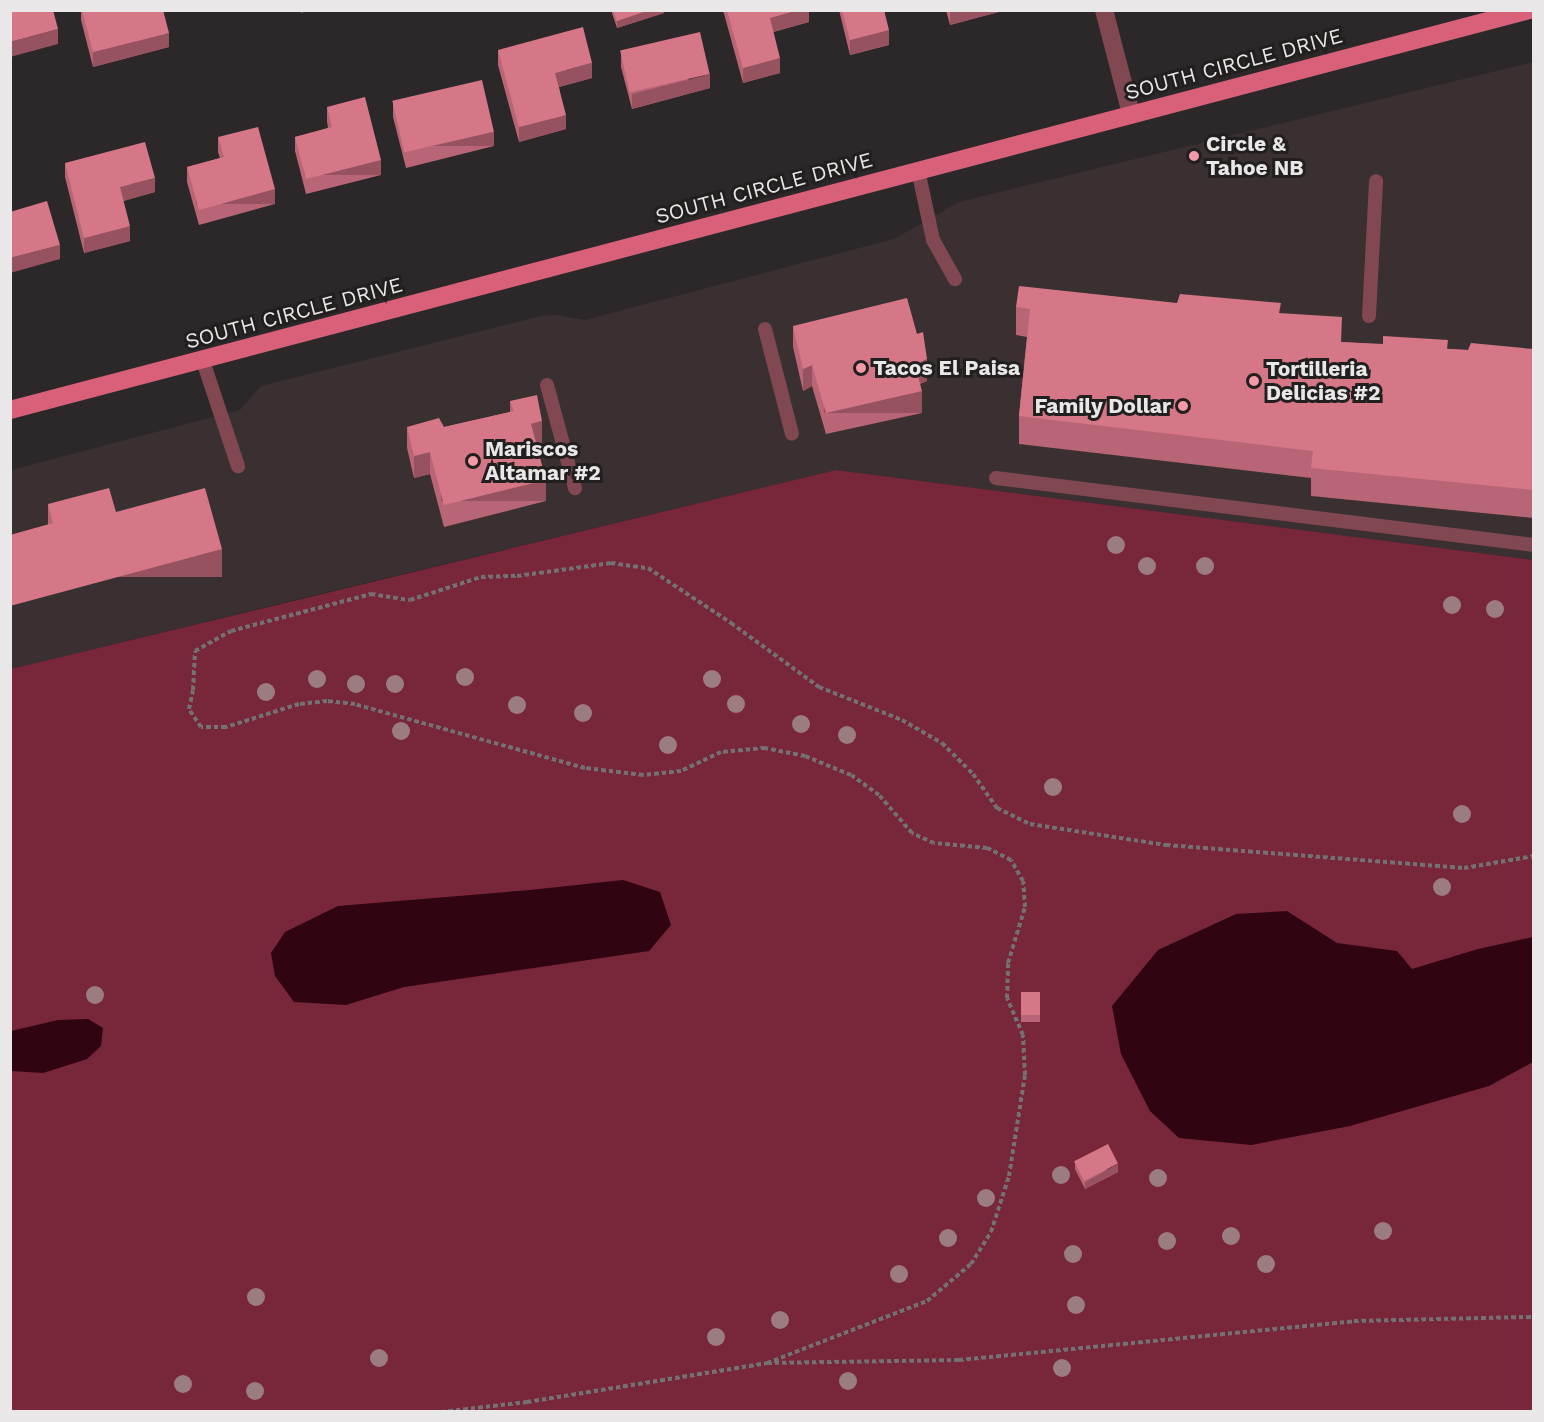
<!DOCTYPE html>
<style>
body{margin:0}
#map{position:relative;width:1544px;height:1422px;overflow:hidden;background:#2c2829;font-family:"Work Sans",sans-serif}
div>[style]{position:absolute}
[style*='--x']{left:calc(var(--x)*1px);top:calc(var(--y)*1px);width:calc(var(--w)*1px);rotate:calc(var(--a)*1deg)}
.built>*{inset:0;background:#3a3031}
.green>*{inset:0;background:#78263a}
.water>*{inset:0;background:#300410}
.path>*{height:4px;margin-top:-2px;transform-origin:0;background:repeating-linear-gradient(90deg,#747172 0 4.5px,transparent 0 7.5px)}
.service>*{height:14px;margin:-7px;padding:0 7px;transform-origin:7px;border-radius:7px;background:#824852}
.minor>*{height:18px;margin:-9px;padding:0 9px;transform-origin:9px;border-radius:9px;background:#824852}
.primary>*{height:18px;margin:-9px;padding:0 9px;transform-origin:9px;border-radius:9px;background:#d96079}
.trees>*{width:18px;height:18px;margin:-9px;border-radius:50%;background:#9b7c80}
.wall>*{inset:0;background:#b86675;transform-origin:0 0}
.shaded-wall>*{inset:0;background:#96535f;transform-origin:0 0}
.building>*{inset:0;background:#d67788;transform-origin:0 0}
.dots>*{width:16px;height:16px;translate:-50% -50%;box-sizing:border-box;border:3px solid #221f1f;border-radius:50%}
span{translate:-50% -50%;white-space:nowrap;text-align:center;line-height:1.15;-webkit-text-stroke:6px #221f1f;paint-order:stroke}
.street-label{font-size:21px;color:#e9e7e7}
.poi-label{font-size:21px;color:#e9e7e7;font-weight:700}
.left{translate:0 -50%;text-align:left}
.right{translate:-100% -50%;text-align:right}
.frame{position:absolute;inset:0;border:12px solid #e9e7e7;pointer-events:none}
</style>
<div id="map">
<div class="built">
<i style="clip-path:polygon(1533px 62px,1533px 560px,836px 470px,290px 601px,12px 669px,11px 672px,11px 470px,240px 410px,261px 386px,542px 316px,555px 315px,585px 320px,894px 239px,959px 202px)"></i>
</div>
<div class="green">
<i style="clip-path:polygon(836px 470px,1533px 560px,1533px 1411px,11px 1412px,11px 669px)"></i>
</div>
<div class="water">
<i style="clip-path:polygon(623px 880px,660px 892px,671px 925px,649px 951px,404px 987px,346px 1005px,294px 1002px,275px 976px,271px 953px,285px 932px,338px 906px,530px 890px)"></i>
<i style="clip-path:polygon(1287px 911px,1337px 943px,1397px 951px,1412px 969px,1478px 949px,1533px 937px,1533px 1062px,1489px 1086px,1350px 1126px,1251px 1145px,1179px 1138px,1150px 1111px,1121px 1054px,1112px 1006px,1158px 950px,1236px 914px)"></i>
<i style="clip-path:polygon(88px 1019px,103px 1028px,101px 1046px,87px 1059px,43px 1073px,11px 1071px,11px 1031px,58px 1020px)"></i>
</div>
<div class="path">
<i style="--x:767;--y:1363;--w:172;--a:-21.2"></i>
<i style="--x:927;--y:1301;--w:57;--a:-40.1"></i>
<i style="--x:971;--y:1264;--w:38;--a:-58"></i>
<i style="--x:991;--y:1232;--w:59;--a:-72.2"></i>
<i style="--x:1009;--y:1176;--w:102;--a:-81"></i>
<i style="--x:1025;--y:1075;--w:40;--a:-92.9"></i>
<i style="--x:1023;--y:1035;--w:40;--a:-113.4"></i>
<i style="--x:1007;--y:998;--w:35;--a:-88"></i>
<i style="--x:1008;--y:963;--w:59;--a:-73.1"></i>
<i style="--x:1025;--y:907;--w:26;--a:-94"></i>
<i style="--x:1023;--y:881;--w:24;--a:-120"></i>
<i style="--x:1011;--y:860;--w:27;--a:-153"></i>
<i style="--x:987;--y:848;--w:53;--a:-174.6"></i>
<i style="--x:934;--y:843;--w:24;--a:-156"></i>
<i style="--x:912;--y:833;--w:50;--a:-131"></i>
<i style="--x:879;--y:795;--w:34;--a:-144"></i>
<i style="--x:851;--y:775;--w:50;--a:-157.6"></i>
<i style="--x:805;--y:756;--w:41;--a:-168.7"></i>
<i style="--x:765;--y:748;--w:44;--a:174.8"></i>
<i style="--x:721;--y:752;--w:44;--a:154.6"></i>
<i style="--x:681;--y:771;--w:38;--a:174"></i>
<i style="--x:643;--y:775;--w:58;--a:-173.1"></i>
<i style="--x:585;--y:768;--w:239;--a:-164.5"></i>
<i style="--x:355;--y:704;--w:28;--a:-174"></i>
<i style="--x:327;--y:701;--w:28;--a:174"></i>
<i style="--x:299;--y:704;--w:77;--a:162.5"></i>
<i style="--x:226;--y:727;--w:25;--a:180"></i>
<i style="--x:201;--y:727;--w:22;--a:-124"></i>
<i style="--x:189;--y:709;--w:19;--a:-78"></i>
<i style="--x:193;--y:690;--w:39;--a:-87"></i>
<i style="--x:195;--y:651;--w:41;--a:-29.1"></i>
<i style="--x:231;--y:631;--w:145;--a:-14.8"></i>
<i style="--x:371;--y:594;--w:39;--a:9"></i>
<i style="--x:410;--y:600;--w:75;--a:-17.9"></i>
<i style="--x:481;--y:577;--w:36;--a:-2"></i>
<i style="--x:517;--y:576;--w:95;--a:-7.9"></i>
<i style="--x:611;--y:563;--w:37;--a:8"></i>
<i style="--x:648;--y:568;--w:100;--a:33.5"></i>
<i style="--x:731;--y:623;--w:109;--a:36"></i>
<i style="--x:819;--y:687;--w:89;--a:21.7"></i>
<i style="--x:902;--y:720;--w:46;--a:29.9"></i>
<i style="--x:942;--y:743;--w:44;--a:45"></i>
<i style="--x:973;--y:774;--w:42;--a:54.8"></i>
<i style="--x:997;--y:808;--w:37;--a:26"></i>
<i style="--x:1030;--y:824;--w:138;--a:8.8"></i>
<i style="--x:1166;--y:845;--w:299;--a:4.4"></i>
<i style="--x:1464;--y:868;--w:71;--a:-9.7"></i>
<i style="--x:441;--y:1412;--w:87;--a:-6.6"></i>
<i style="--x:527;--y:1402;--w:243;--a:-9.2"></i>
<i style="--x:767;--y:1363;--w:192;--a:-0.9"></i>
<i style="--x:959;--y:1360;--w:397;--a:-5.6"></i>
<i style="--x:1354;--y:1321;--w:180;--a:-1.3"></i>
</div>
<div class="service">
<i style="--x:918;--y:170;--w:72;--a:77.9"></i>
<i style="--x:933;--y:240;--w:45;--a:60.6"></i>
<i style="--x:1369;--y:316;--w:135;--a:-87"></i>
<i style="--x:765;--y:329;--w:108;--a:75.6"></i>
<i style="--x:203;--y:361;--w:111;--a:71.6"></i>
<i style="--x:547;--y:385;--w:107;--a:74.8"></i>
<i style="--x:996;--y:478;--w:542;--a:7.1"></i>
</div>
<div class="minor">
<i style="--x:1104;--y:10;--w:107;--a:75.4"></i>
</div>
<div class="primary">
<i style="--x:10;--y:410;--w:1571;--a:-14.75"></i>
</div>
<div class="trees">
<i style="left:1116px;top:545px"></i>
<i style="left:1147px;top:566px"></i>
<i style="left:1205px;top:566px"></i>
<i style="left:1452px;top:605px"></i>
<i style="left:1495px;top:609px"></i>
<i style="left:465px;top:677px"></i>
<i style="left:317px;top:679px"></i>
<i style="left:712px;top:679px"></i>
<i style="left:356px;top:684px"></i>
<i style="left:395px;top:684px"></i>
<i style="left:266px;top:692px"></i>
<i style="left:736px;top:704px"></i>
<i style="left:517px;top:705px"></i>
<i style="left:583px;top:713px"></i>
<i style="left:801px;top:724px"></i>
<i style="left:401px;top:731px"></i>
<i style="left:847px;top:735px"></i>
<i style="left:668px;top:745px"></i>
<i style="left:1053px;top:787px"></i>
<i style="left:1462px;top:814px"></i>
<i style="left:1442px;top:887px"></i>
<i style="left:95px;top:995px"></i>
<i style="left:1061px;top:1175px"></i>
<i style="left:1158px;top:1178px"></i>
<i style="left:986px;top:1198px"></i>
<i style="left:1383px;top:1231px"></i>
<i style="left:1231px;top:1236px"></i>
<i style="left:948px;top:1238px"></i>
<i style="left:1167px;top:1241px"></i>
<i style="left:1073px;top:1254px"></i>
<i style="left:1266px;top:1264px"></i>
<i style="left:899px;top:1274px"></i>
<i style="left:256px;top:1297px"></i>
<i style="left:1076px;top:1305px"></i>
<i style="left:780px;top:1320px"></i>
<i style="left:716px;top:1337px"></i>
<i style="left:379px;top:1358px"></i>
<i style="left:1062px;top:1368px"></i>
<i style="left:848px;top:1381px"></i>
<i style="left:183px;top:1384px"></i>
<i style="left:255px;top:1391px"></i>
</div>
<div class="wall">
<i style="clip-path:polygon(81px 10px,163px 10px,169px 47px,93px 67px,81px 20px)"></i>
<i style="clip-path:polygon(611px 10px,664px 10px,664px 13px,617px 28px)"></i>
<i style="clip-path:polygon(723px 10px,809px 10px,809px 22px,773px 32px,780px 73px,743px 83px)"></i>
<i style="clip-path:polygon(839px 10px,884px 10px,889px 45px,850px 55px)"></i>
<i style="clip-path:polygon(946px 10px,1006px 10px,950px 25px)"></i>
<i style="clip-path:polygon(498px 50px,592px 78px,559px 87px,566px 129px,519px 142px,498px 65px)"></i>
<i style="clip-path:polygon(621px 53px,710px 88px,632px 109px,621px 67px)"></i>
<i style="clip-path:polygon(393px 102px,494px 146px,406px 168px,393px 117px)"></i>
<i style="clip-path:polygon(327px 107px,381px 175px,306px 194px,295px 151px,295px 137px,328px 128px,327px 121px)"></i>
<i style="clip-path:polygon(218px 137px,275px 204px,199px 225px,187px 182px,187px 167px,220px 158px,218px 152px)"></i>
<i style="clip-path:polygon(65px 163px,155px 192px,123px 201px,130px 241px,84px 253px,65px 177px)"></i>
<i style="clip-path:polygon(1016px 307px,1281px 314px,1342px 342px,1468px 350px,1533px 349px,1533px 518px,1311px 496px,1311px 478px,1019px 444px,1019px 416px,1027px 337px,1016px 335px)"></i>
<i style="clip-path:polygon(793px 326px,927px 381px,920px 384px,922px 413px,826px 434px,812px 386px,803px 391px,793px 347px)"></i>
<i style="clip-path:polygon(510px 401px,542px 443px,536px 444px,546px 501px,444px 527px,430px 474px,414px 478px,407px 448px,407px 427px,444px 427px,510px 412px)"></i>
<i style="clip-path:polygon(48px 504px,116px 512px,222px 577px,48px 525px)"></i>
<i style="left:1021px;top:992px;width:19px;height:30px"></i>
<i style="clip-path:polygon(1075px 1162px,1118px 1172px,1085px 1189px,1075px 1169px)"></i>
</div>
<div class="shaded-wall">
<i style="clip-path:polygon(301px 10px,310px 10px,301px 13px)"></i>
<i style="clip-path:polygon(649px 10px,664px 10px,664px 13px,617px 28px,617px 21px)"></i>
<i style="clip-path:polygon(798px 10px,809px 10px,809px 22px,770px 33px,770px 18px)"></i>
<i style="clip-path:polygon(950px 10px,1006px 10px,950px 25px)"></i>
<i style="clip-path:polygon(58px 29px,58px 44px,10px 57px,10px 42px)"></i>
<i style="clip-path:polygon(889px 30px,889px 45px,850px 55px,850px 40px)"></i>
<i style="clip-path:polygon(169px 33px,169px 47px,93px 67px,93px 52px)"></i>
<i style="clip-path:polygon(780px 58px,780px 73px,743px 83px,743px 68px)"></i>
<i style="clip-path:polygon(592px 63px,592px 78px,555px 88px,555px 73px)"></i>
<i style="clip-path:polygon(710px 74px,710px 88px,632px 109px,632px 94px)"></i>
<i style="clip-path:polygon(566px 115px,566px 129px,519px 142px,519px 127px)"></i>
<i style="left:494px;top:132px;width:14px;height:91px;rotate:90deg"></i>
<i style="left:381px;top:160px;width:15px;height:77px;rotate:90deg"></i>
<i style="clip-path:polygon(155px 178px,155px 192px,120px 202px,120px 187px)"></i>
<i style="left:275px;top:189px;width:15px;height:79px;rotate:90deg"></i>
<i style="clip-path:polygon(130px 226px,130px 241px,84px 253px,84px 238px)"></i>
<i style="clip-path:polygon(60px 245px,60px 259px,10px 273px,10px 258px)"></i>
<i style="clip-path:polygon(927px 359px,927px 381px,915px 386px,915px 365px)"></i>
<i style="clip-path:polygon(812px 365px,812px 386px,803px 391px,803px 369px)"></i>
<i style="left:922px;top:391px;width:22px;height:98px;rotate:90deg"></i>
<i style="clip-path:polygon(542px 421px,542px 443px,531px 446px,531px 424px)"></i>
<i style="clip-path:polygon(430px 452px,430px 474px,414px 478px,414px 456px)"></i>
<i style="left:546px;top:480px;width:21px;height:105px;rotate:90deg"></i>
<i style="left:222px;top:549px;width:28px;height:220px;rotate:90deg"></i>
<i style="clip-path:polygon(1118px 1164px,1118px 1172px,1085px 1189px,1085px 1182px)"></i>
</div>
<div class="building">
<i style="clip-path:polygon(10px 10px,53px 10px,58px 29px,10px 42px)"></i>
<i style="clip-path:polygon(82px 10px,163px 10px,169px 33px,93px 52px)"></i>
<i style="clip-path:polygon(613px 10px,649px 10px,617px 21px)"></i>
<i style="clip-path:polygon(727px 10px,798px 10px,770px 18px,780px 58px,743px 68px)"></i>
<i style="clip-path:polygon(842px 10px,884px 10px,889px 30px,850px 40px)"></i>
<i style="clip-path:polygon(583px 27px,592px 63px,555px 73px,566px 115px,519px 127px,498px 50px)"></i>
<i style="left:700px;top:32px;width:43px;height:82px;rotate:77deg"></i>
<i style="left:482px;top:80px;width:53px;height:92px;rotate:77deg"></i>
<i style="clip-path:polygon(365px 97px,381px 160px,306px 179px,295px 137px,332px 127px,327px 107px)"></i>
<i style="clip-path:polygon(258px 127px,275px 189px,199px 210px,187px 167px,224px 157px,218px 137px)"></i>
<i style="clip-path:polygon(145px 142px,155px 178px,120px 187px,130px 226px,84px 238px,65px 163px)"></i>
<i style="clip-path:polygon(47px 201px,60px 245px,10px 258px,10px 212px)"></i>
<i style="clip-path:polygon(1019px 286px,1177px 303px,1180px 294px,1281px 303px,1279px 313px,1342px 317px,1341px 342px,1383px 344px,1383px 336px,1448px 340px,1447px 349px,1468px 350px,1471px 343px,1533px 349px,1533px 490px,1311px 468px,1313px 451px,1019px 416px,1030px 309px,1016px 307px)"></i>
<i style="clip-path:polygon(907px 298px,917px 334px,923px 332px,927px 359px,915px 365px,922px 391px,826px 413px,812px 365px,803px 369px,793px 326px)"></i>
<i style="clip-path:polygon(537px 395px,542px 421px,531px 424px,546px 480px,444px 505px,430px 452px,414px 456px,407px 427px,439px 418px,444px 427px,514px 411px,510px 401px)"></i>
<i style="clip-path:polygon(109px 488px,116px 512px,205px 488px,222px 549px,10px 606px,10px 535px,53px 523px,48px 504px)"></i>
<i style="left:1021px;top:992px;width:19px;height:23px"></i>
<i style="left:1108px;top:1144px;width:22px;height:38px;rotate:63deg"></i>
</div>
<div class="dots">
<i style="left:1194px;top:156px;background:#f39aa8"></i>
<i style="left:861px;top:368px;background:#f39aa8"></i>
<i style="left:1254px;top:381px;background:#f39aa8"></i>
<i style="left:1183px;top:406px;background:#f39aa8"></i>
<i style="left:473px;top:461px;background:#f39aa8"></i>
</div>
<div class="street-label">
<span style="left:1234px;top:64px;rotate:-15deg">SOUTH CIRCLE DRIVE</span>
<span style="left:764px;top:188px;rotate:-15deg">SOUTH CIRCLE DRIVE</span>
<span style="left:294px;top:313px;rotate:-15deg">SOUTH CIRCLE DRIVE</span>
</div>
<div class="poi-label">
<span class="left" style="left:1206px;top:156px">Circle &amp;<br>Tahoe NB</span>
<span class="left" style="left:873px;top:368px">Tacos El Paisa</span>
<span class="left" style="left:1266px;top:381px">Tortilleria<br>Delicias #2</span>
<span class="right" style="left:1171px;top:406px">Family Dollar</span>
<span class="left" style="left:485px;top:461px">Mariscos<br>Altamar #2</span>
</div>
<div class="frame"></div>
</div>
